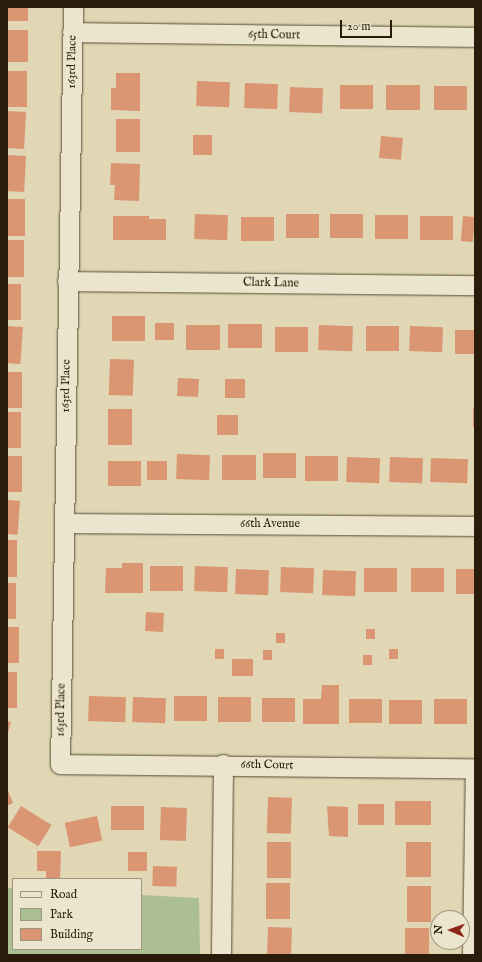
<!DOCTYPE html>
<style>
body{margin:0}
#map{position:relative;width:482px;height:962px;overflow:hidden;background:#e1d7b4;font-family:"IM FELL English",serif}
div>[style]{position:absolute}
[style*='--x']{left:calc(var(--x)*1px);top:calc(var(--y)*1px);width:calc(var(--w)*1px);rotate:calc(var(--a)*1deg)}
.green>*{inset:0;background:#acbf92}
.building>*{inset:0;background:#da9573;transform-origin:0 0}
.roads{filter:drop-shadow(0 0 1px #584b35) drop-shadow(0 0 1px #584b35)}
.minor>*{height:19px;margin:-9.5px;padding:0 9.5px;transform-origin:9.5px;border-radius:9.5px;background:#ece5ce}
span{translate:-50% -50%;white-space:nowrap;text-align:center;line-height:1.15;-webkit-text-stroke:3.5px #ece5ce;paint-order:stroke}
.street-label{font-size:12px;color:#2a1c0b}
.frame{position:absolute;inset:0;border:8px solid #2a1c0b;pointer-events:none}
.legend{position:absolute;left:12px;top:878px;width:130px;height:72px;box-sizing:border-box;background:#ece5ce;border:1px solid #9e9580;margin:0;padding:5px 7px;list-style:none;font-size:12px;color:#2a1c0b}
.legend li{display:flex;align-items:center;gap:8px;height:20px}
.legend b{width:20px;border:1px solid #9e9580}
.north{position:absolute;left:430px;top:910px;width:40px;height:40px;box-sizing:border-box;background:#ece5ce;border:1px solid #9e9580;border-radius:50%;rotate:272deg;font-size:11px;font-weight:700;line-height:16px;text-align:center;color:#2a1c0b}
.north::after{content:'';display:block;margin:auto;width:14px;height:18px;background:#8f2418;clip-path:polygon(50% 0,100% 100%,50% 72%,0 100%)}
.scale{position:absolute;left:340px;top:20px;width:52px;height:18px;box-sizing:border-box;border:2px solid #2a1c0b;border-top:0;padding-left:5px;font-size:12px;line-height:14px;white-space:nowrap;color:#2a1c0b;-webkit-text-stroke:3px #ece5ce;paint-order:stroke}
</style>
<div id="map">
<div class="green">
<i style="clip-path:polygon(7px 888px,13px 888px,13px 949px,141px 949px,141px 895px,199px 898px,200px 955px,7px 955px)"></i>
</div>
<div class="building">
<i style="left:7px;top:7px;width:21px;height:14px"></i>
<i style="left:7px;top:30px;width:21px;height:32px"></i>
<i style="left:7px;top:71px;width:20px;height:36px"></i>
<i style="clip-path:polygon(116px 73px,140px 73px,140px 111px,111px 110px,111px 88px,116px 88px)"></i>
<i style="left:197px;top:81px;width:33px;height:25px;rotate:2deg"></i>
<i style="left:245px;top:83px;width:33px;height:25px;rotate:2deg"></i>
<i style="left:340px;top:85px;width:33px;height:24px"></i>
<i style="left:386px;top:85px;width:34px;height:25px"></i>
<i style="left:434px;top:86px;width:33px;height:24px"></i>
<i style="left:290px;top:87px;width:33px;height:25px;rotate:2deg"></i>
<i style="left:7px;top:111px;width:19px;height:37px;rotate:3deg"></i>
<i style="left:116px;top:119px;width:24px;height:33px"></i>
<i style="left:193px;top:135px;width:19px;height:20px"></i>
<i style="left:381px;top:136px;width:22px;height:22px;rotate:5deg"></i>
<i style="left:7px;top:155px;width:19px;height:36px;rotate:3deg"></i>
<i style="clip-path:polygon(111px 163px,140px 164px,139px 201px,114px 200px,115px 185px,110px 185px)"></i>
<i style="left:7px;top:199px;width:18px;height:37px"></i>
<i style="left:195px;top:214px;width:33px;height:25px;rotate:2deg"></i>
<i style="left:286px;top:214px;width:33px;height:24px"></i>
<i style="left:330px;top:214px;width:33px;height:24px"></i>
<i style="left:375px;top:215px;width:33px;height:24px"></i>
<i style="clip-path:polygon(113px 216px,149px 216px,149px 219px,166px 219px,166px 240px,113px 240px)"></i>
<i style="left:420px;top:216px;width:33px;height:24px"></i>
<i style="left:463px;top:216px;width:12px;height:25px;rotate:5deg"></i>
<i style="left:241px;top:217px;width:33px;height:24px"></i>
<i style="left:7px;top:240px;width:17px;height:37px"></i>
<i style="left:7px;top:284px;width:14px;height:36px"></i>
<i style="left:112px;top:316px;width:33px;height:25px"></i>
<i style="left:155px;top:323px;width:19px;height:17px"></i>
<i style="left:228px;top:324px;width:34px;height:24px"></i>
<i style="left:186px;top:325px;width:34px;height:25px"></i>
<i style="left:319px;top:325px;width:34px;height:25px;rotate:2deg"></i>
<i style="left:7px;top:326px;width:16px;height:37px;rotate:4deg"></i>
<i style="left:366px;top:326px;width:33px;height:25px"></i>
<i style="left:410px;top:326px;width:33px;height:25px;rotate:2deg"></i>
<i style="left:275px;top:327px;width:33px;height:25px"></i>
<i style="left:455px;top:330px;width:20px;height:24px"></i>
<i style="left:110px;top:359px;width:24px;height:36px;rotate:2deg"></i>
<i style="left:7px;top:372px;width:15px;height:36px"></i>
<i style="left:178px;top:378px;width:21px;height:18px;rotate:3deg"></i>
<i style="left:225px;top:379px;width:20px;height:19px"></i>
<i style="left:473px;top:408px;width:2px;height:19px"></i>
<i style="left:108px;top:409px;width:24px;height:36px"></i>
<i style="left:7px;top:412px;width:14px;height:36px"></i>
<i style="left:217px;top:415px;width:21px;height:20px"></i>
<i style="left:263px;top:453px;width:33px;height:25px"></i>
<i style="left:177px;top:454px;width:33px;height:25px;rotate:2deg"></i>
<i style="left:222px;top:455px;width:34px;height:25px"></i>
<i style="left:7px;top:456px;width:15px;height:36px"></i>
<i style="left:305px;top:456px;width:33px;height:25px"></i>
<i style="left:347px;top:457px;width:33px;height:25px;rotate:2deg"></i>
<i style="left:390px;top:457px;width:33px;height:25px;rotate:2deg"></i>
<i style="left:431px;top:458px;width:37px;height:24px;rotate:2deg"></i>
<i style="left:108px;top:461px;width:33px;height:25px"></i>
<i style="left:147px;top:461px;width:20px;height:19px"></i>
<i style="left:7px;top:500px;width:13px;height:34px;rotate:4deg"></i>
<i style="left:7px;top:540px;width:10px;height:37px"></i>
<i style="clip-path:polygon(122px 563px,143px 563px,143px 593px,105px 593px,106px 568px,122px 568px)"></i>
<i style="left:150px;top:566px;width:33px;height:25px"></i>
<i style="left:195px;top:566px;width:33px;height:25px;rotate:2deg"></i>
<i style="left:281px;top:567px;width:33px;height:25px;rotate:2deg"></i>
<i style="left:364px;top:568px;width:33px;height:24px"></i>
<i style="left:411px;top:568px;width:33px;height:24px"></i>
<i style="left:236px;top:569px;width:33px;height:25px;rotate:2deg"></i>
<i style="left:456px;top:569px;width:19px;height:25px"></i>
<i style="left:323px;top:570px;width:33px;height:25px;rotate:2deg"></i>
<i style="left:7px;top:583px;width:9px;height:36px"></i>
<i style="left:146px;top:612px;width:18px;height:19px;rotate:3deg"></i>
<i style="left:7px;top:627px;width:12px;height:36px"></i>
<i style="left:366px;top:629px;width:9px;height:10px"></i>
<i style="left:276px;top:633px;width:9px;height:10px"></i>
<i style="left:215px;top:649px;width:9px;height:10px"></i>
<i style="left:389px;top:649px;width:9px;height:10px"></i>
<i style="left:263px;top:650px;width:9px;height:10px"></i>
<i style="left:363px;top:655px;width:9px;height:10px"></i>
<i style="left:232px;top:659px;width:21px;height:17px"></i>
<i style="left:7px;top:672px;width:10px;height:36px"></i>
<i style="clip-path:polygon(322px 685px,339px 685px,339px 724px,303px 724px,303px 699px,321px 699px)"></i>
<i style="left:89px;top:696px;width:37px;height:25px;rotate:2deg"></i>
<i style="left:174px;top:696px;width:33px;height:25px"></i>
<i style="left:133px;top:697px;width:33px;height:25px;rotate:2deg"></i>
<i style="left:218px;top:697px;width:33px;height:25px"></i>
<i style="left:262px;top:698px;width:33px;height:24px"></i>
<i style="left:349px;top:699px;width:33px;height:24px"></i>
<i style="left:434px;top:699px;width:33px;height:25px"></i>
<i style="left:389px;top:700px;width:33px;height:24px"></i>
<i style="clip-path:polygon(7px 721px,11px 722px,7px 736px)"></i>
<i style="clip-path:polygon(7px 788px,13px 803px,7px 806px)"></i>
<i style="left:268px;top:797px;width:24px;height:36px;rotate:2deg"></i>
<i style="left:395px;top:801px;width:36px;height:24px"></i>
<i style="left:358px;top:804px;width:26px;height:21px"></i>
<i style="left:21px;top:806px;width:36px;height:25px;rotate:32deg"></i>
<i style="left:111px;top:806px;width:33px;height:24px"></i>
<i style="clip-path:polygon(327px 806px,348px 807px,348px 837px,329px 836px)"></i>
<i style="left:161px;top:807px;width:26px;height:33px;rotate:2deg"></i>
<i style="left:97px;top:816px;width:25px;height:33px;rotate:78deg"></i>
<i style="left:267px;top:842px;width:24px;height:36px"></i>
<i style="left:406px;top:842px;width:25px;height:35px"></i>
<i style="clip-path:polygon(37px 851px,61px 851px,60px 879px,46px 879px,46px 871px,37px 871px)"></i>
<i style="left:128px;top:852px;width:19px;height:19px"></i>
<i style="left:153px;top:866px;width:24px;height:20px;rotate:2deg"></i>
<i style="left:266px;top:883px;width:24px;height:36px"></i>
<i style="left:407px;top:886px;width:24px;height:36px"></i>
<i style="left:268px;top:927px;width:24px;height:28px;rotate:2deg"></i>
<i style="left:405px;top:928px;width:24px;height:27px"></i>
</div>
<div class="roads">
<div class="minor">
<i style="--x:73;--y:7;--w:757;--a:90.98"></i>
<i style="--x:60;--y:764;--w:415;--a:0.6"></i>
<i style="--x:72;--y:32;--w:403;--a:0.7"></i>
<i style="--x:67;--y:281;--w:408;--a:0.6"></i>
<i style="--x:64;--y:523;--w:411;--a:0.4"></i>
<i style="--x:221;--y:955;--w:191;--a:-89.4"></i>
<i style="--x:472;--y:955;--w:183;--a:-89.1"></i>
</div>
</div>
<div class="street-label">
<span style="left:274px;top:35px;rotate:1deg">65th Court</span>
<span style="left:72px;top:62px;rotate:-89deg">163rd Place</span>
<span style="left:271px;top:283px;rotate:1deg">Clark Lane</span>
<span style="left:66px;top:386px;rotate:-89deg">163rd Place</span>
<span style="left:270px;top:524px">66th Avenue</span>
<span style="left:61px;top:710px;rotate:-89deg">163rd Place</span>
<span style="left:267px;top:765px;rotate:1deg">66th Court</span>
</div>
<div class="frame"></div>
<ul class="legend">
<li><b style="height:5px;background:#ece5ce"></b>Road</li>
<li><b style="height:11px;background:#acbf92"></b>Park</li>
<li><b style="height:11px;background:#da9573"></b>Building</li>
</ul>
<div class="north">N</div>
<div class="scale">20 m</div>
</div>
